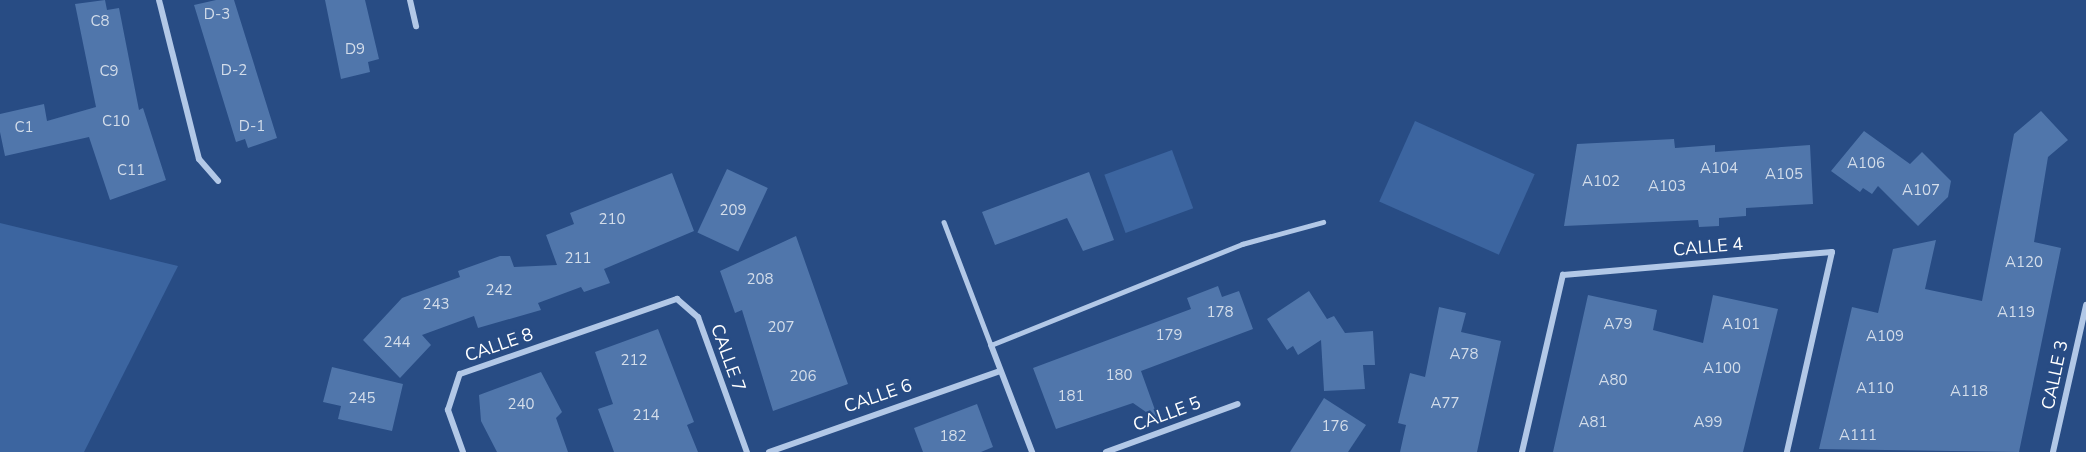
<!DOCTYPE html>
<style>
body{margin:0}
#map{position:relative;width:2086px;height:452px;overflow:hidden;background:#284c84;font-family:"Nunito Sans",sans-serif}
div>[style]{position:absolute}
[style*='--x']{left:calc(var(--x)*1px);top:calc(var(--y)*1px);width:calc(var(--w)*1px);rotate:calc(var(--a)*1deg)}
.green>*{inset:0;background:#3c65a0;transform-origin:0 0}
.building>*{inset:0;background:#5076ab;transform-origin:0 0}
.lane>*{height:4.5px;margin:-2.25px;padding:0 2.25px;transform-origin:2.25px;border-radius:2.25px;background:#b2c8e7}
.street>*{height:6px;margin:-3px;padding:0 3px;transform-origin:3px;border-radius:3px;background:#b2c8e7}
span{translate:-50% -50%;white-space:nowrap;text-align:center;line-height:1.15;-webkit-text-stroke:4.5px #284c84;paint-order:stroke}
.number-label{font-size:15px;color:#d3ddea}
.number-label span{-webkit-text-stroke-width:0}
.street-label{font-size:18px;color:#fff}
</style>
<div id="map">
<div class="green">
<i style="left:1415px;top:121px;width:131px;height:88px;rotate:24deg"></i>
<i style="left:1172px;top:150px;width:62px;height:72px;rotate:70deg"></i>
<i style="clip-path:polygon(0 223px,178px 266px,84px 452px,0 452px)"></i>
</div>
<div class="building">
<i style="clip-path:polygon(105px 0,107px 10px,119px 8px,139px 110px,143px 108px,166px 180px,110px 200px,89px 137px,5px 156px,0 132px,0 114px,44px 104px,47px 121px,96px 107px,75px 4px)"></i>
<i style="clip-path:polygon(216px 0,234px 0,277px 138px,248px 148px,245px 139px,236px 142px,194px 5px)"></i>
<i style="clip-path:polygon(325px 0,365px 0,379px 59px,368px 62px,370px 72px,341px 79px)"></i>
<i style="clip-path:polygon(2041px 111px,2068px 140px,2048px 157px,2034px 242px,2061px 248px,2019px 452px,1819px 449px,1852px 307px,1878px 313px,1893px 249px,1936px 240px,1925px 289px,1982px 301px,2014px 134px)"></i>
<i style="clip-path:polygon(1864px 131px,1910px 164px,1922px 152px,1951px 181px,1948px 197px,1918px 226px,1878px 186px,1872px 194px,1863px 188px,1860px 192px,1831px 171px)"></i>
<i style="clip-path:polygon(1674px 139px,1675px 148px,1715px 145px,1715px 152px,1810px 145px,1813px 204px,1746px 208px,1746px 216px,1719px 218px,1719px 226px,1699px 227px,1698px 220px,1564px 226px,1577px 144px)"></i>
<i style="left:727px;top:169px;width:45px;height:70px;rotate:25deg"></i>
<i style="clip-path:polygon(1089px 172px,1114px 240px,1083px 251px,1067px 218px,995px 245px,982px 212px)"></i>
<i style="clip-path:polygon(672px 173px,694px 231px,604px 269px,610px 283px,584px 292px,581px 287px,538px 303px,541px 310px,478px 328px,474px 316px,422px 335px,431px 345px,400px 378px,363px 340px,402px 298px,460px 277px,458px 271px,500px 256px,510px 256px,514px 267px,557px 265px,546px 235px,574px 224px,570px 213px)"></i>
<i style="clip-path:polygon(796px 236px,848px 384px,773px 411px,742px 310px,735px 313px,720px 271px)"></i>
<i style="clip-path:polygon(1218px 286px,1222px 297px,1239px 291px,1253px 329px,1141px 371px,1159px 421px,1133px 403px,1056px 429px,1033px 368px,1191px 309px,1187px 298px)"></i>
<i style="clip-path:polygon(1309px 291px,1327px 319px,1334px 316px,1345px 333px,1373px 331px,1375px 365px,1363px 365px,1365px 389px,1324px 391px,1321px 340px,1298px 355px,1293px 346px,1287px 350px,1267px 319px)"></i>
<i style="clip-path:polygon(1588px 295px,1657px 310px,1653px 330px,1703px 343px,1713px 295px,1778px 309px,1743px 452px,1553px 452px)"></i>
<i style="clip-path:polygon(1439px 307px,1466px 313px,1461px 332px,1501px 341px,1477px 452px,1400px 452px,1406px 425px,1398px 423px,1410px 373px,1425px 377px)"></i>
<i style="clip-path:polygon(658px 329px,694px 422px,687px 425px,698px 452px,614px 452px,598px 409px,613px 404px,595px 352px)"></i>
<i style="clip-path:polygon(332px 367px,403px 384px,392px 431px,338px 419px,341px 406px,323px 402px)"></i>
<i style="clip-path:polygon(541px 372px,562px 412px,556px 418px,568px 452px,497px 452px,481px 421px,479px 395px)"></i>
<i style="clip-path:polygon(1324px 398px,1366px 425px,1348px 452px,1290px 452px)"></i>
<i style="clip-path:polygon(977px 404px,993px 447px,981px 452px,923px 452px,914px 428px)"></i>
</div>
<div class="lane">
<i style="--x:944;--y:222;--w:132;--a:69.1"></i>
<i style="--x:991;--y:345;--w:271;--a:-21.9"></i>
<i style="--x:1242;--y:244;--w:84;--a:-15.2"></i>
</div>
<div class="street">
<i style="--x:159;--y:0;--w:164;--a:75.9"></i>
<i style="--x:199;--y:159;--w:29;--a:49"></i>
<i style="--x:410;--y:0;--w:27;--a:77"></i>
<i style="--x:991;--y:345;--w:115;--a:69"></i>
<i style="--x:463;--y:452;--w:45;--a:-109.7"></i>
<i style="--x:448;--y:410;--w:38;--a:-72"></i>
<i style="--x:460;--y:374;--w:230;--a:-19.1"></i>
<i style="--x:677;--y:299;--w:28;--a:41"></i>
<i style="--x:698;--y:317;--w:144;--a:70.1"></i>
<i style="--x:769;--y:452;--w:243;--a:-19.3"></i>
<i style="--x:1106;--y:452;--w:140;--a:-20"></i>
<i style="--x:1522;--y:452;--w:182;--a:-77"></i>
<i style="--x:1563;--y:275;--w:270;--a:-4.9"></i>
<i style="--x:1832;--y:252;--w:205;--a:102.7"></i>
<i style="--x:2053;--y:452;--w:151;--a:-77.3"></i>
</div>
<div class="number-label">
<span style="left:217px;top:15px">D-3</span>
<span style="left:100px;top:22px">C8</span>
<span style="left:355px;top:50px">D9</span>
<span style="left:234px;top:71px">D-2</span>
<span style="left:109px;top:72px">C9</span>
<span style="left:116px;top:122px">C10</span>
<span style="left:252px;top:127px">D-1</span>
<span style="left:24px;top:128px">C1</span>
<span style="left:1866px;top:164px">A106</span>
<span style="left:1719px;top:169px">A104</span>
<span style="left:131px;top:171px">C11</span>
<span style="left:1784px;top:175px">A105</span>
<span style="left:1601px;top:182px">A102</span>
<span style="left:1667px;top:187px">A103</span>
<span style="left:1921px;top:191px">A107</span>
<span style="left:733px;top:211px">209</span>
<span style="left:612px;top:220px">210</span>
<span style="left:578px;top:259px">211</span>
<span style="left:2024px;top:263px">A120</span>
<span style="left:760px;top:280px">208</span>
<span style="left:499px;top:291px">242</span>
<span style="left:436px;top:305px">243</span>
<span style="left:1220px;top:313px">178</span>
<span style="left:2016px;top:313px">A119</span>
<span style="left:1618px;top:325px">A79</span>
<span style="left:1741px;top:325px">A101</span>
<span style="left:781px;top:328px">207</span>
<span style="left:1169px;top:336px">179</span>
<span style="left:1885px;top:337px">A109</span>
<span style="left:397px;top:343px">244</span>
<span style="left:1464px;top:355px">A78</span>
<span style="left:634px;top:361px">212</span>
<span style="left:1722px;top:369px">A100</span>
<span style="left:1119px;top:376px">180</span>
<span style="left:803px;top:377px">206</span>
<span style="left:1613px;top:381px">A80</span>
<span style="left:1875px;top:389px">A110</span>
<span style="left:1969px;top:392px">A118</span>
<span style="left:1071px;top:397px">181</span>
<span style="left:362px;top:399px">245</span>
<span style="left:1445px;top:404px">A77</span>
<span style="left:521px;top:405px">240</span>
<span style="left:646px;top:416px">214</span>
<span style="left:1593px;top:423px">A81</span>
<span style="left:1708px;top:423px">A99</span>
<span style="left:1335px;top:427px">176</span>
<span style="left:1858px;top:436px">A111</span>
<span style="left:953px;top:437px">182</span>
</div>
<div class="street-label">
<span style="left:1708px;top:247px;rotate:-5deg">CALLE 4</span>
<span style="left:499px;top:345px;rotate:-19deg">CALLE 8</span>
<span style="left:728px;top:358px;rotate:70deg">CALLE 7</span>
<span style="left:2055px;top:375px;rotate:-78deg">CALLE 3</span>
<span style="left:878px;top:396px;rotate:-19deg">CALLE 6</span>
<span style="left:1167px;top:414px;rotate:-20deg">CALLE 5</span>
</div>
</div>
